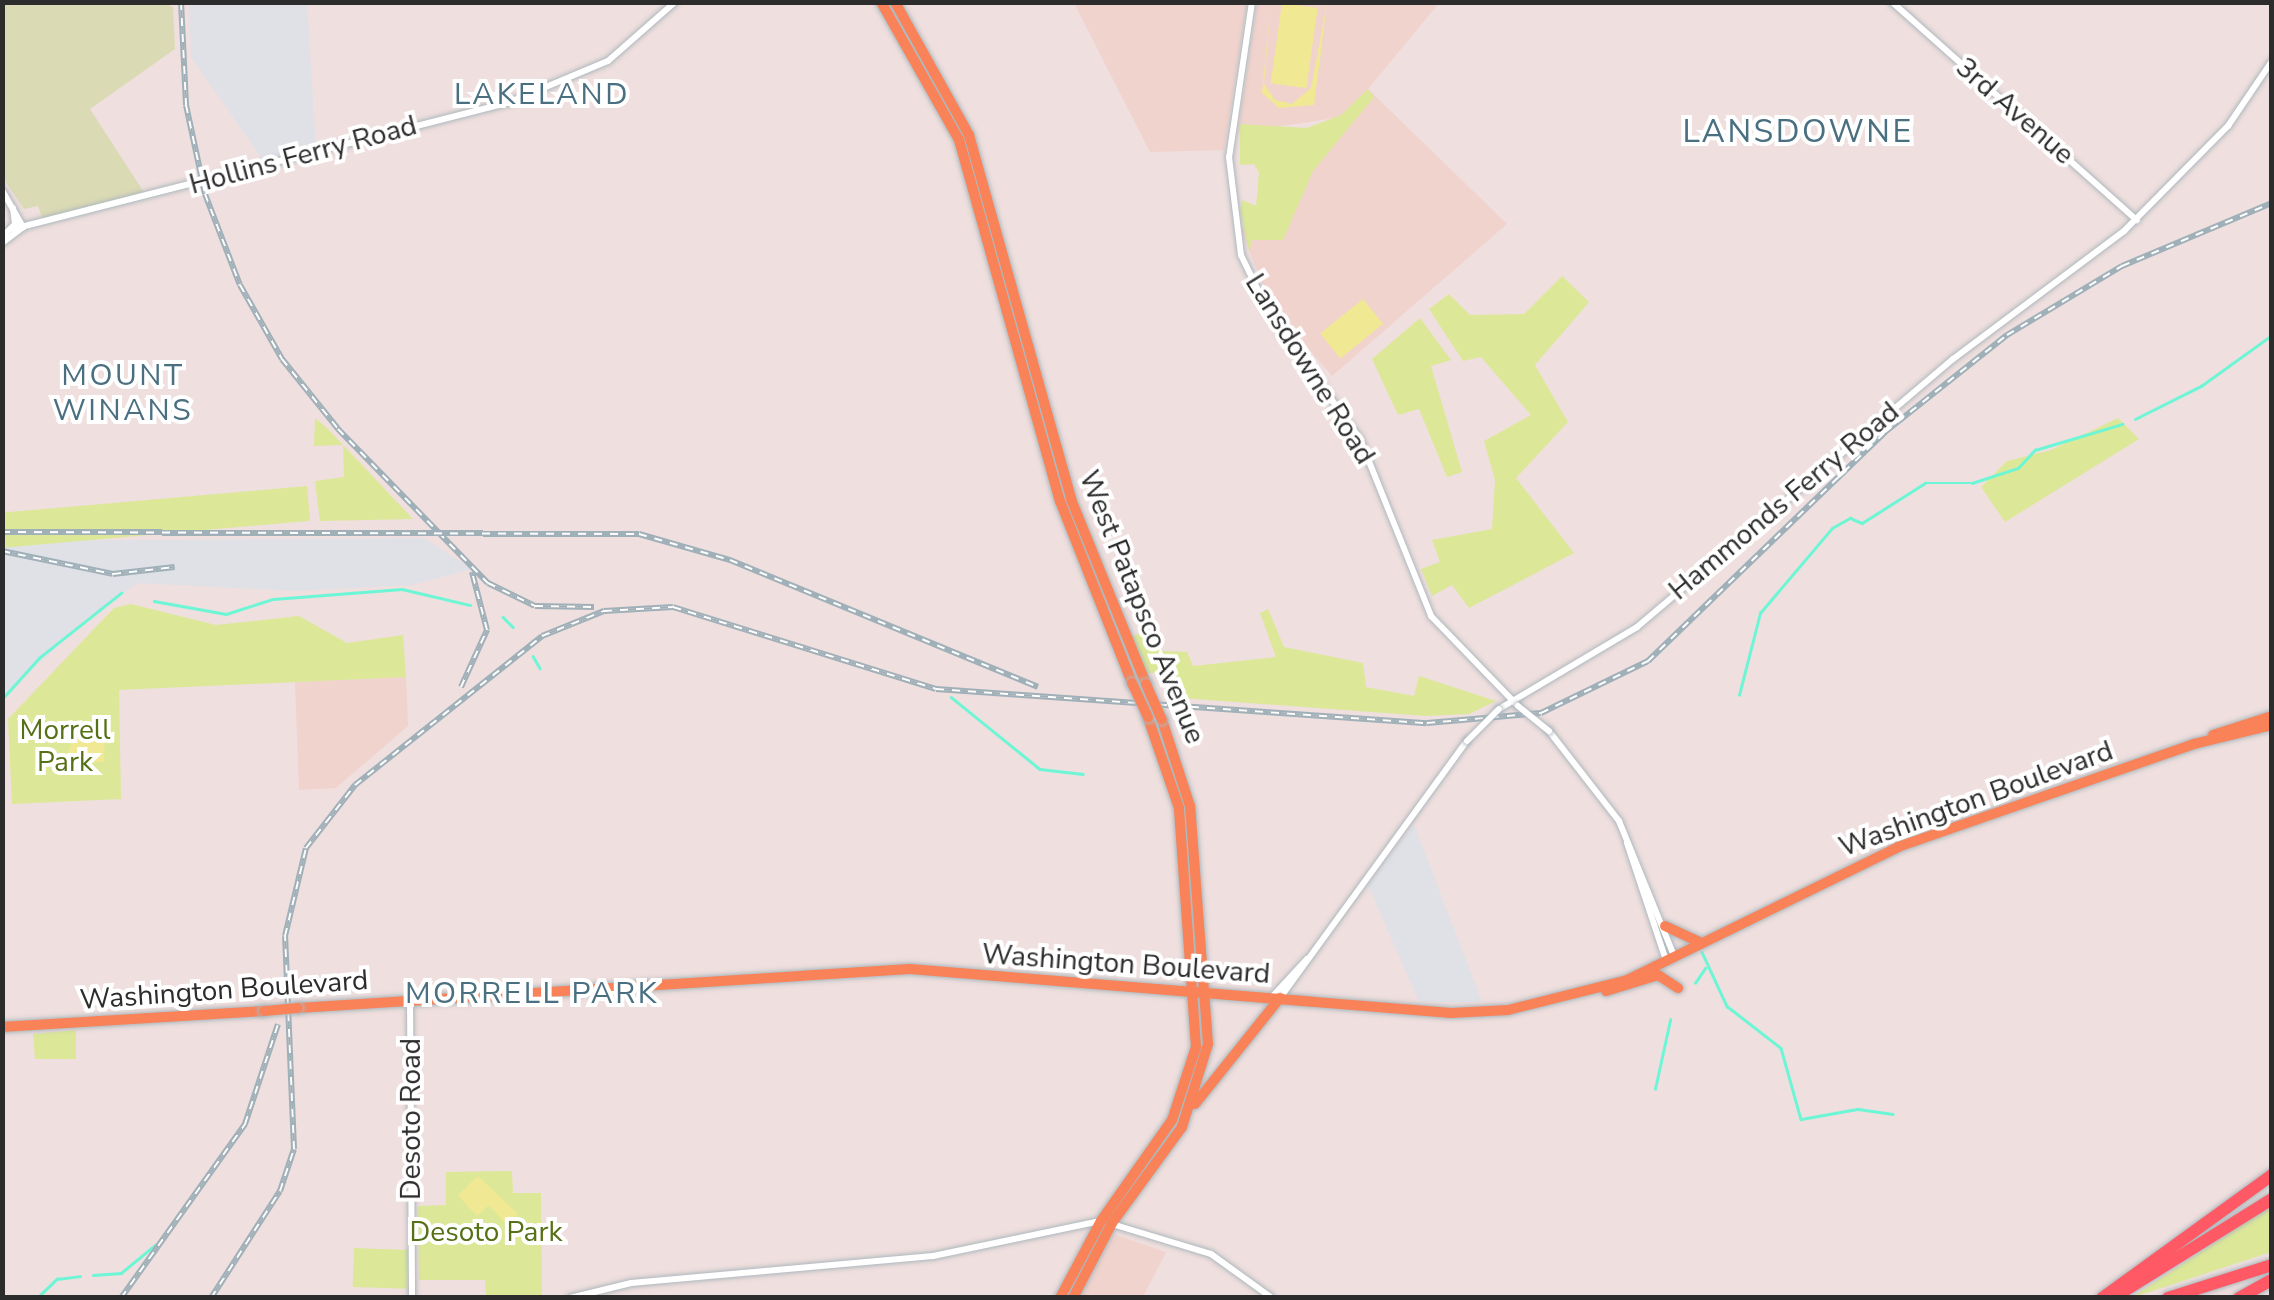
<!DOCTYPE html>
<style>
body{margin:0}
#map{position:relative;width:2274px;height:1300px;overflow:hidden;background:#efdfde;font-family:"Nunito Sans",sans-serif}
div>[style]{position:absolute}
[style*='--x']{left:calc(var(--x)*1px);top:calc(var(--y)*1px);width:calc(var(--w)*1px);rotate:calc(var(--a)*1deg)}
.industrial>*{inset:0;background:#dfe1e7}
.education>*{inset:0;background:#f1d3cd}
.green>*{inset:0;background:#dce898;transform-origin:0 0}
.cemetery>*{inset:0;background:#dadab4}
.pitch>*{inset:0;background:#f0e893;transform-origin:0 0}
.stream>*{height:2.5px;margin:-1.25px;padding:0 1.25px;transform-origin:1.25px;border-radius:1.25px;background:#6cf6d5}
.roads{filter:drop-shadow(0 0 2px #aeb8bd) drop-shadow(0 0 2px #aeb8bd)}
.minor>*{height:6px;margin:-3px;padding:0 3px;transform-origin:3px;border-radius:3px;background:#fff}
.major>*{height:10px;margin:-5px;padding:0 5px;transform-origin:5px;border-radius:5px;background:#f98258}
.highway>*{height:12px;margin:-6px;padding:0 6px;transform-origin:6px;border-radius:6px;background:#ff5965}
.rail>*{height:6px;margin-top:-3px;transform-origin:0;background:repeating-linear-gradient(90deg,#fff 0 8px,#a0b0b8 0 16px);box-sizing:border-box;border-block:2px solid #a0b0b8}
.bridges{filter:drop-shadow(0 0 2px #aeb8bd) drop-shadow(0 0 2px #aeb8bd)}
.minor-bridge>*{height:6px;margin:-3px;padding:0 3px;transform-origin:3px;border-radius:3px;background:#fff}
.major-bridge>*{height:10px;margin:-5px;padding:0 5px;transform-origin:5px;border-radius:5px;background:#f98258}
span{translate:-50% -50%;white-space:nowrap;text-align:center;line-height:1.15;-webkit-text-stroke:8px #fff;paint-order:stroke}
.street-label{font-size:28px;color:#2c2c2c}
.park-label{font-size:28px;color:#567016}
.neighbourhood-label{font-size:30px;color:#496f81;letter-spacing:2.5px}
.quarter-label{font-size:32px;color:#496f81;letter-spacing:2.5px}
.frame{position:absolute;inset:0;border:5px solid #2c2c2c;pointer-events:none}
</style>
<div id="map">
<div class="industrial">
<i style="clip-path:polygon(189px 3px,307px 3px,316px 150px,265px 163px,191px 57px)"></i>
<i style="clip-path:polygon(423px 538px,472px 569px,412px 585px,296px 591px,138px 583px,86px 619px,3px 697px,3px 541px)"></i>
<i style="clip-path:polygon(1414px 824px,1482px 1002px,1419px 1002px,1368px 885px)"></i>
</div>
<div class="education">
<i style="clip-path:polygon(1074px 3px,1247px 3px,1224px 150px,1150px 152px)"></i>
<i style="clip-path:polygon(1257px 3px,1439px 3px,1368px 89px,1507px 224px,1332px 376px,1272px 307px,1241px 230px,1342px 117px,1238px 133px)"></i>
<i style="clip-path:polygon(406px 677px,408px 726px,336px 788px,299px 790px,295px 682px)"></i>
<i style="clip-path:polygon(1113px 1234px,1166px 1252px,1143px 1297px,1079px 1297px)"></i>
</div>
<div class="green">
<i style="clip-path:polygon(1368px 89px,1374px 97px,1313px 171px,1283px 240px,1252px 240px,1249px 252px,1240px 210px,1242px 200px,1256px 206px,1259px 173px,1254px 164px,1240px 165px,1240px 124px,1307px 128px,1341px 115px)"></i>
<i style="clip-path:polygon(1562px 276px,1589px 302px,1535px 365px,1568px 422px,1516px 478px,1574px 553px,1469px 608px,1452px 585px,1432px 596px,1421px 569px,1440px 562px,1432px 540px,1492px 529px,1495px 480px,1484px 441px,1531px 415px,1481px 357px,1463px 361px,1429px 309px,1449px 294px,1470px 315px,1524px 314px)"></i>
<i style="clip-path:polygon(1420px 318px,1451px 360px,1431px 366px,1462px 472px,1447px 477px,1419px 409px,1398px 415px,1372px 359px)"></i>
<i style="clip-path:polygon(315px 418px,328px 429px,413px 519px,320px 521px,315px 481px,344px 477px,343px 445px,314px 446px)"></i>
<i style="clip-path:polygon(2118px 418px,2139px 439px,2005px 522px,1981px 487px,2007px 461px,2051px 450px)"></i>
<i style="left:307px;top:486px;width:35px;height:305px;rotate:85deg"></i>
<i style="clip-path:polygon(131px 604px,216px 625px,299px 616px,347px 643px,403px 635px,406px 677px,119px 690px,121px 799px,12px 804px,8px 719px,114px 608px)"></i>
<i style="clip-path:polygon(1268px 609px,1284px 647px,1363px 663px,1366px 687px,1414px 696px,1419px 676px,1496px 701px,1469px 714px,1425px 716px,1168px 697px,1162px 673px,1146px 673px,1131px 637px,1144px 631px,1163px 651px,1187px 652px,1193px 666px,1276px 657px,1260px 613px)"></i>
<i style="clip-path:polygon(76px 1030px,76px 1059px,35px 1059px,33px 1034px)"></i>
<i style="clip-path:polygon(512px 1171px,513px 1193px,541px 1193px,542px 1297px,486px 1297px,485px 1280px,419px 1280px,418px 1206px,446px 1205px,446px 1172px)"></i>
<i style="clip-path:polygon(2271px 1208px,2271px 1252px,2131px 1298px,2246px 1222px)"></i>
<i style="left:354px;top:1248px;width:54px;height:39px;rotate:2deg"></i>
</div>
<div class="cemetery">
<i style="clip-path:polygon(162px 2px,173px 7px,175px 49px,90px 109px,145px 194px,43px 220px,38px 206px,24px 209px,3px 178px,2px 3px)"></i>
</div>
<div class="pitch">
<i style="clip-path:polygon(1271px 3px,1264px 84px,1275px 100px,1292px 104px,1311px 88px,1327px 3px,1314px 105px,1279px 108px,1262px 93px)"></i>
<i style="left:1282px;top:3px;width:36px;height:81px;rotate:8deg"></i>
<i style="left:1363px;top:299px;width:32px;height:55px;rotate:51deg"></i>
<i style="clip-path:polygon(90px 726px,105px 729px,104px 762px,66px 763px,72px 737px)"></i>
<i style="clip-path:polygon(478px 1176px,518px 1214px,506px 1224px,489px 1205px,477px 1216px,458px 1195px)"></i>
</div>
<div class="stream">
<i style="--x:2135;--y:419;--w:74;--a:-26.6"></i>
<i style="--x:2201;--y:386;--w:87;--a:-35.7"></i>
<i style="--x:154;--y:601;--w:73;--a:10.2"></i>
<i style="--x:226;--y:614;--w:49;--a:-17.7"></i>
<i style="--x:273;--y:599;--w:129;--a:-4.4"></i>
<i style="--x:402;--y:589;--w:70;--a:13.2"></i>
<i style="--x:503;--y:617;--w:14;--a:45"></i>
<i style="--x:533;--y:656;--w:14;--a:60"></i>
<i style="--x:1739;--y:695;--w:85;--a:-75.6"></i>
<i style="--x:1760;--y:613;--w:111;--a:-49.7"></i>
<i style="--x:1832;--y:528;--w:21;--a:-29"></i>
<i style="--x:1850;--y:518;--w:13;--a:23"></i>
<i style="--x:1862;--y:523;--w:75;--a:-32.4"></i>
<i style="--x:1925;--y:483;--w:47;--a:0"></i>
<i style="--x:1972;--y:483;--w:48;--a:-18.1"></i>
<i style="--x:2018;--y:468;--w:25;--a:-47"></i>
<i style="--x:2035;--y:450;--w:91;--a:-16.6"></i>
<i style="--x:951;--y:697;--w:114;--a:39"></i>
<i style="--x:1040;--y:769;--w:43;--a:6.6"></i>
<i style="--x:2;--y:699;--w:55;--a:-47.9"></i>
<i style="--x:39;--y:658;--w:105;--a:-38.4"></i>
<i style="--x:1702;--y:952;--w:60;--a:65.2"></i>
<i style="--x:1727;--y:1006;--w:68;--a:37.9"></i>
<i style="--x:1781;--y:1048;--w:74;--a:74.3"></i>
<i style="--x:1801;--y:1119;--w:58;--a:-10"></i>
<i style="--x:1858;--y:1109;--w:35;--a:8"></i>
<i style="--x:1695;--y:983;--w:18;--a:-56"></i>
<i style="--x:1655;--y:1089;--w:71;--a:-77.7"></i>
<i style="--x:93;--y:1275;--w:28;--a:-4"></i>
<i style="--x:121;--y:1273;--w:44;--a:-39.5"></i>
<i style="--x:37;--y:1298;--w:28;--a:-44"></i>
<i style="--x:57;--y:1279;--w:23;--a:-7"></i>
</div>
<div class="roads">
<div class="minor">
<i style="--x:1252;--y:2;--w:157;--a:98.4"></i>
<i style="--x:1229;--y:157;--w:99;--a:83"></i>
<i style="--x:1241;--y:255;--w:62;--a:64.3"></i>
<i style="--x:1268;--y:311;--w:158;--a:54.3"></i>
<i style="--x:1360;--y:439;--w:191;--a:68.1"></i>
<i style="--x:1431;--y:616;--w:125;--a:46"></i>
<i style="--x:1892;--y:2;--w:328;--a:41.7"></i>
<i style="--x:2;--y:190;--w:43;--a:60.4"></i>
<i style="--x:13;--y:229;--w:513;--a:-14.33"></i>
<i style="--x:510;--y:102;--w:106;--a:-22.7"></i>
<i style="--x:608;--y:61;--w:89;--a:-41.4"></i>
<i style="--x:2;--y:237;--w:18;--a:-45"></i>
<i style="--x:15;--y:224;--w:16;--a:-97"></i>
<i style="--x:2;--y:243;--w:26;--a:-37"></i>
<i style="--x:1499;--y:709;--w:161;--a:-30.7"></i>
<i style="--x:1637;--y:627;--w:414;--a:-40.3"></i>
<i style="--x:1953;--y:359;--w:214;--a:-36.8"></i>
<i style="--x:2124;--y:231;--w:148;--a:-45.3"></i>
<i style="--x:2228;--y:126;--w:78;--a:-55.9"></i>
<i style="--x:1549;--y:731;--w:114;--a:52.1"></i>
<i style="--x:1619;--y:821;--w:146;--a:67.8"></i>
<i style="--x:1627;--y:843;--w:123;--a:71.6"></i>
<i style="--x:1271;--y:998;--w:53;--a:-47.3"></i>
<i style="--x:1280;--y:998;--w:318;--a:-54"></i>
<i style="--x:410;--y:1000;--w:298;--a:89.6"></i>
<i style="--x:1112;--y:1224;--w:103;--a:16.9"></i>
<i style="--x:1211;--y:1254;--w:75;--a:35.8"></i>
<i style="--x:570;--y:1298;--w:63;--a:-13.8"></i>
<i style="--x:631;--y:1283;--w:303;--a:-5.1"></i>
<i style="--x:933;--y:1256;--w:171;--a:-11.8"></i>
</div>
<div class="major">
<i style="--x:881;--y:2;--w:159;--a:60.5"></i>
<i style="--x:959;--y:140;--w:375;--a:74.4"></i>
<i style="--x:1060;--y:501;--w:196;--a:68.4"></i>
<i style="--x:895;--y:2;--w:152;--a:60.9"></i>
<i style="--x:969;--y:135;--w:378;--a:74.3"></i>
<i style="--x:1071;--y:499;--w:200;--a:67.9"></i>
<i style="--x:2213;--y:735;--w:62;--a:-17.9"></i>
<i style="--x:1665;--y:926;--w:40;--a:25"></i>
<i style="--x:1606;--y:991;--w:54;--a:-17.1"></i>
<i style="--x:1658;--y:975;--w:24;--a:33"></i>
<i style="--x:298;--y:1008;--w:613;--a:-3.65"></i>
<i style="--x:910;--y:969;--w:543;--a:4.65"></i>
<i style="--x:1451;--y:1013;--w:57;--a:-3"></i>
<i style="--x:1508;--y:1010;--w:123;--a:-14.1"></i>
<i style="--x:1627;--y:980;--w:302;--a:-26.1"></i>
<i style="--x:1898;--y:847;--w:313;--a:-19.2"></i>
<i style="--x:2194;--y:744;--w:80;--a:-13.7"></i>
<i style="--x:2;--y:1027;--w:262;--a:-3.5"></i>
<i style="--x:1195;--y:1104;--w:136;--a:-51.3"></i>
<i style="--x:1060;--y:1298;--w:87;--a:-62"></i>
<i style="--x:1101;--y:1221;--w:123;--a:-54.9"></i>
<i style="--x:1172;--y:1120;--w:77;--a:-71.8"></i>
<i style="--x:1196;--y:1047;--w:240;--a:-94.1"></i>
<i style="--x:1179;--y:808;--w:95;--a:-109"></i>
<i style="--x:1073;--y:1298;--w:85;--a:-62.5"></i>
<i style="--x:1112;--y:1223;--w:119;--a:-53.9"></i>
<i style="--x:1182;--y:1127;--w:87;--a:-72.6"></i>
<i style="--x:1208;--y:1044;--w:239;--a:-94.3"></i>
<i style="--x:1190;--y:806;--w:90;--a:-108"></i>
</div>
<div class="highway">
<i style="--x:2121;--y:1293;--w:178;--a:-31.9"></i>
<i style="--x:2102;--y:1298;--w:210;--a:-35.9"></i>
<i style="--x:2168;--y:1298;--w:109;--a:-17.6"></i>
<i style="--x:2239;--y:1298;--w:38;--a:-29"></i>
</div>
</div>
<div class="rail">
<i style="--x:181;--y:2;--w:103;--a:87.2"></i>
<i style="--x:186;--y:105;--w:91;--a:77.9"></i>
<i style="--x:205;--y:194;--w:97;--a:69"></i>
<i style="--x:240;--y:285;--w:85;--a:60.4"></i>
<i style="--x:282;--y:359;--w:90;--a:51.3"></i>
<i style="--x:338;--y:429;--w:215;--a:45.8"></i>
<i style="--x:488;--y:583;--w:52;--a:26.1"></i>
<i style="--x:535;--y:606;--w:59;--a:1"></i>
<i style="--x:2;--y:532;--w:637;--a:0.18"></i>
<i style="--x:639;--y:534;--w:95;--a:15.9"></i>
<i style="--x:730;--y:560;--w:333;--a:22.4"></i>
<i style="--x:2;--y:551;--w:113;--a:11.7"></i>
<i style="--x:113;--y:574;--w:62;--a:-6.4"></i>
<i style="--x:461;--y:687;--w:63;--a:-65.5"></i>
<i style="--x:487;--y:630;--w:60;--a:-104.5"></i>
<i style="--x:121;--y:1298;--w:214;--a:-54.5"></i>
<i style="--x:245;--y:1124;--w:105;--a:-71.7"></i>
<i style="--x:211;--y:1298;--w:127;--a:-57.2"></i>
<i style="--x:280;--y:1191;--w:44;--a:-71.6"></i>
<i style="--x:294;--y:1149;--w:213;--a:-92.4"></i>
<i style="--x:285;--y:936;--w:90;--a:-76.6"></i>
<i style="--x:306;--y:848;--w:80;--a:-52.1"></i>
<i style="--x:355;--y:785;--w:239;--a:-38.5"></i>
<i style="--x:542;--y:636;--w:67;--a:-22"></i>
<i style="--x:604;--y:611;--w:69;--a:-3.3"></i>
<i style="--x:673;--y:607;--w:275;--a:17.3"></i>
<i style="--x:936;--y:689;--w:492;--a:4"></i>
<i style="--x:1427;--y:723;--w:114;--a:-5"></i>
<i style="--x:1541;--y:713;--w:119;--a:-25.9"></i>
<i style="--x:1648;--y:661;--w:330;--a:-44"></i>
<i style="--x:1885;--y:432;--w:156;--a:-38.5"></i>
<i style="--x:2007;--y:335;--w:134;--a:-31"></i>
<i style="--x:2122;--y:266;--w:163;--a:-22.8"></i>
</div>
<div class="bridges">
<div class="minor-bridge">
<i style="--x:1518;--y:706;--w:40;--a:39"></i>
<i style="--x:1467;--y:741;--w:45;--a:-45"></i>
</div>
<div class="major-bridge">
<i style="--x:1132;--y:683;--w:38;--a:65"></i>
<i style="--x:1146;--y:684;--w:39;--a:66"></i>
<i style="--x:264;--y:1011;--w:34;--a:-5"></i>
</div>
</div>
<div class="street-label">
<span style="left:2015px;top:111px;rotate:41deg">3rd Avenue</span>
<span style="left:303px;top:155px;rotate:-15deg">Hollins Ferry Road</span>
<span style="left:1310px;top:369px;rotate:58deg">Lansdowne Road</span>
<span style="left:1784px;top:501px;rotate:-40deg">Hammonds Ferry Road</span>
<span style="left:1142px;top:607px;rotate:68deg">West Patapsco Avenue</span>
<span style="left:1976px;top:799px;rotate:-20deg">Washington Boulevard</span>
<span style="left:1126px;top:964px;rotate:4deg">Washington Boulevard</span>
<span style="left:224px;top:990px;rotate:-4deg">Washington Boulevard</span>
<span style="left:411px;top:1119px;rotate:-90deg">Desoto Road</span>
</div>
<div class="park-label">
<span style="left:65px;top:746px">Morrell<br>Park</span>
<span style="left:486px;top:1232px">Desoto Park</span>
</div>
<div class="neighbourhood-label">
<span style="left:542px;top:95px">LAKELAND</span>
<span style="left:123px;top:393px">MOUNT<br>WINANS</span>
<span style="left:532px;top:994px">MORRELL PARK</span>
</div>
<div class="quarter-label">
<span style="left:1798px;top:132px">LANSDOWNE</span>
</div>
<div class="frame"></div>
</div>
